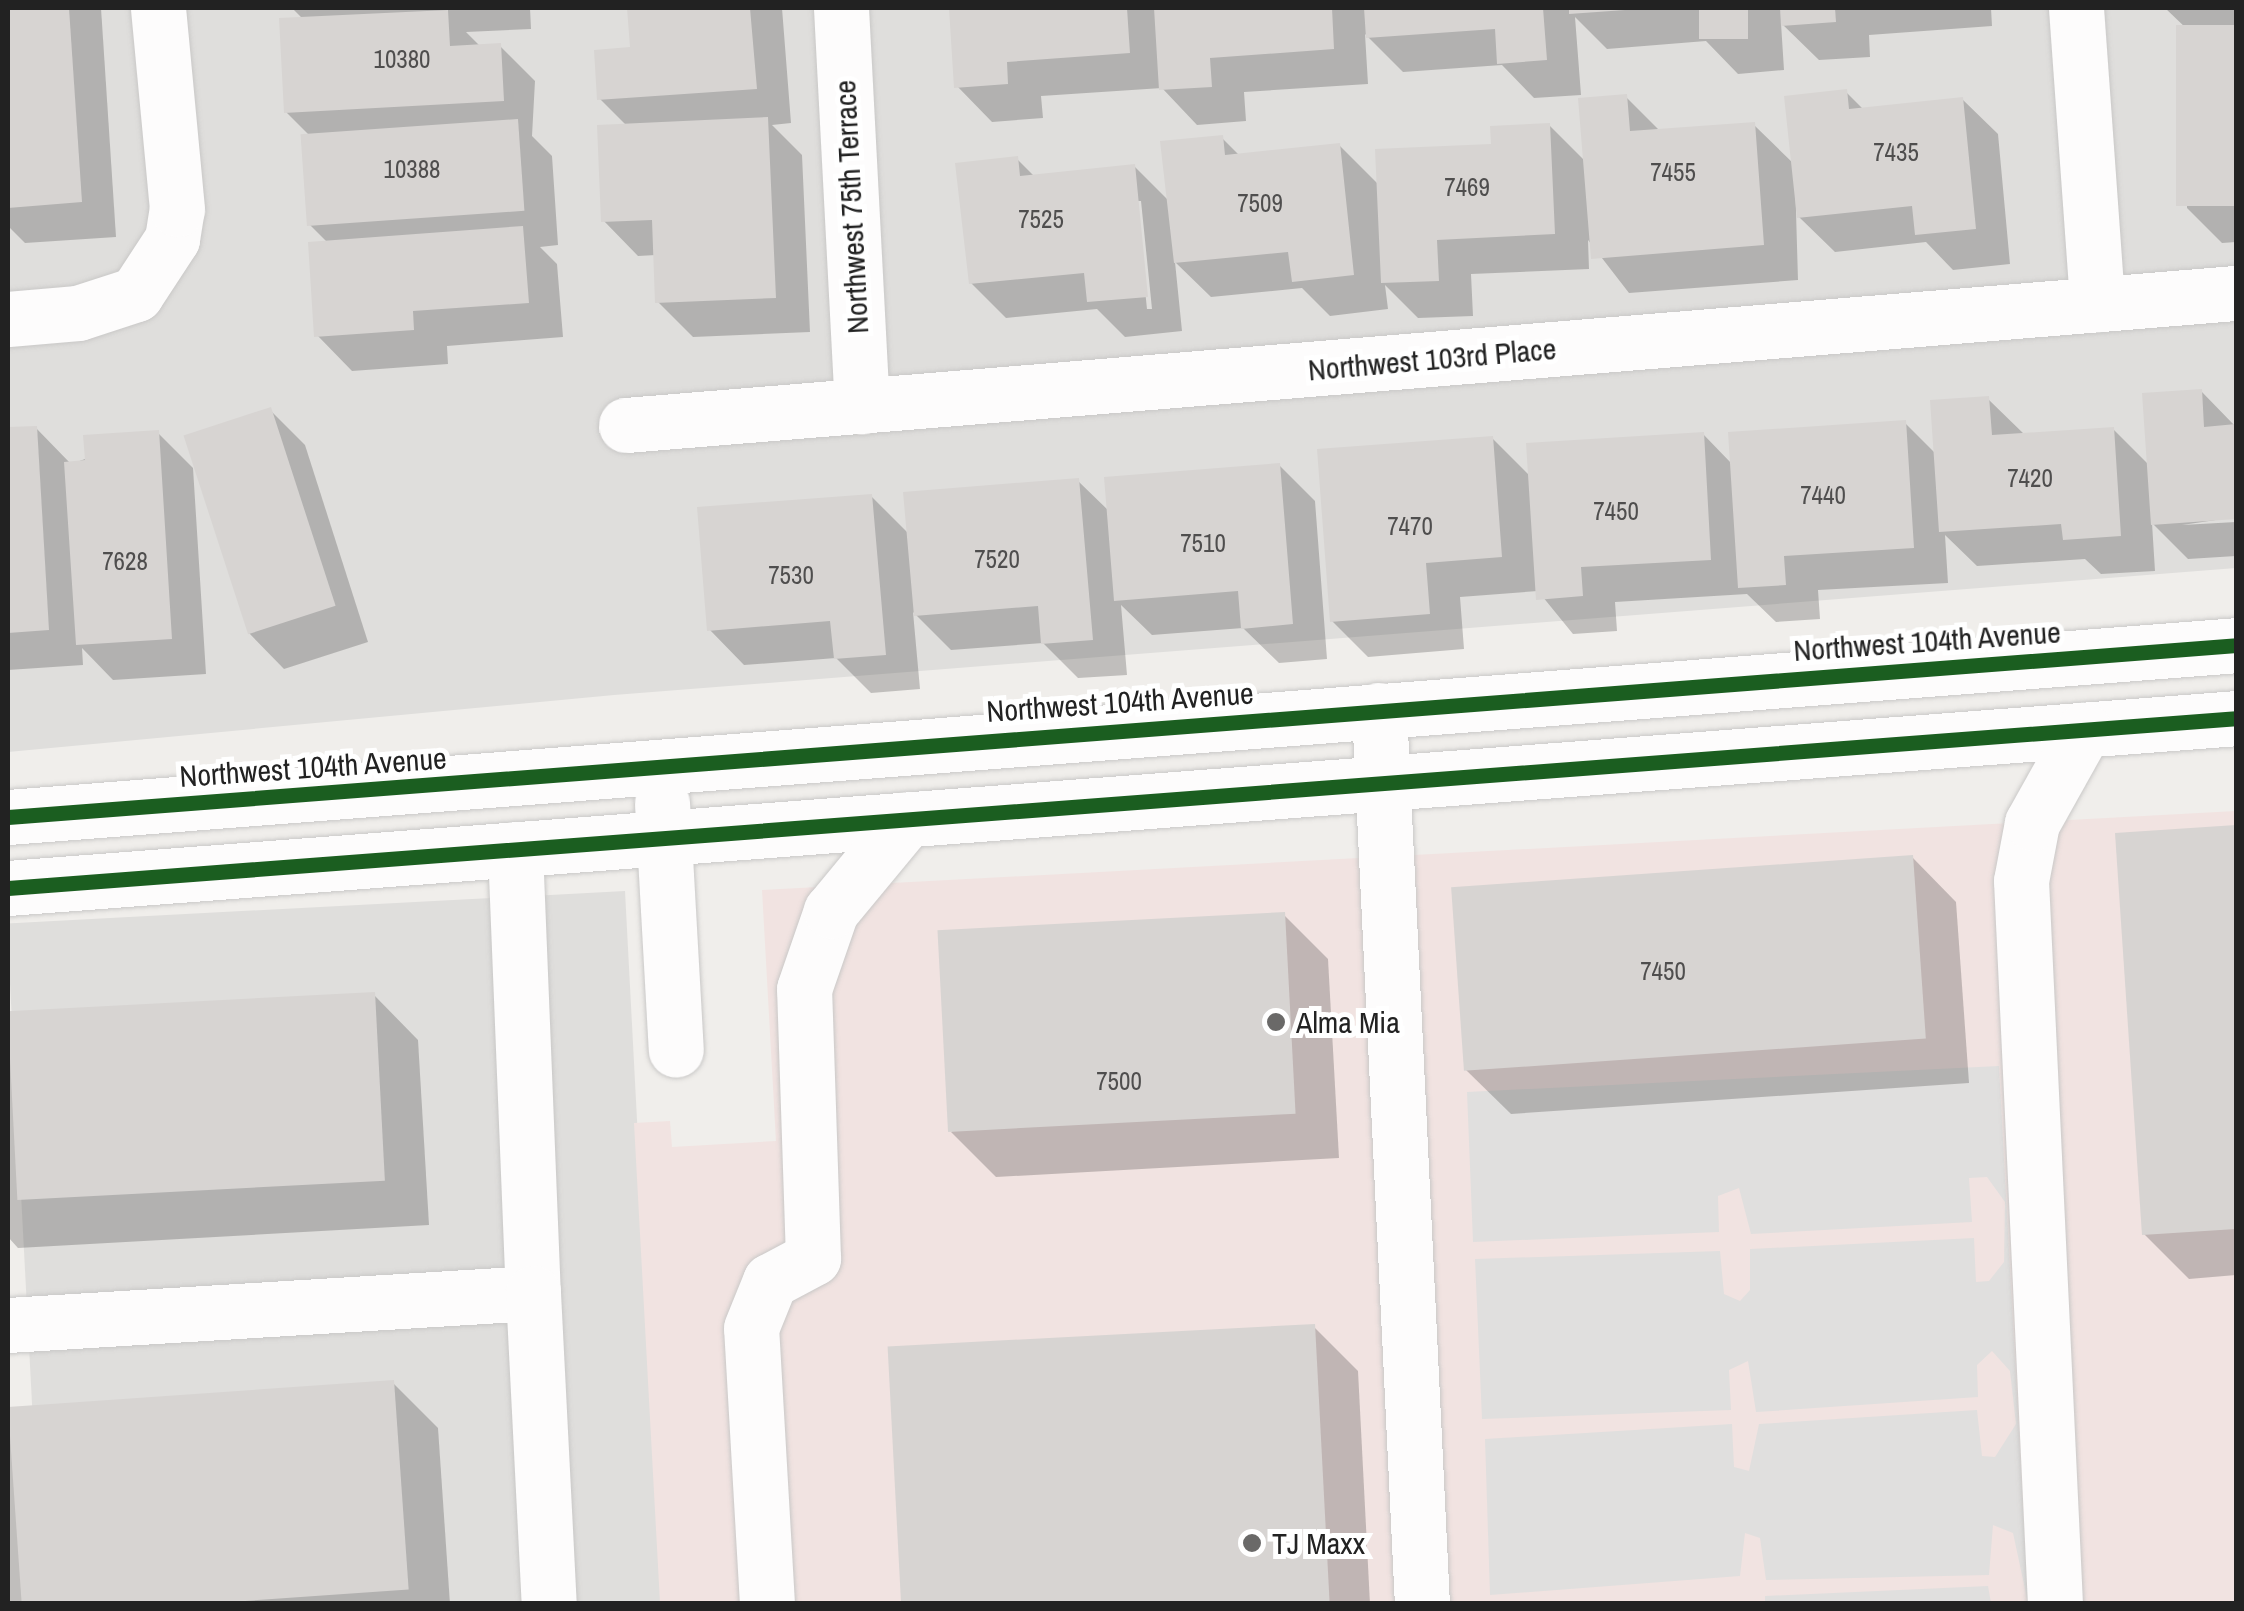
<!DOCTYPE html>
<style>
body{margin:0}
#map{position:relative;width:2244px;height:1611px;overflow:hidden;background:#f0eeeb;font-family:"Archivo Narrow",sans-serif}
div>[style]{position:absolute}
[style*='--x']{left:calc(var(--x)*1px);top:calc(var(--y)*1px);width:calc(var(--w)*1px);rotate:calc(var(--a)*1deg)}
.residential>*{inset:0;background:#dfdedc;transform-origin:0 0}
.commercial>*{inset:0;background:#f1e3e1}
.parking>*{inset:0;background:#e0dfde}
.shadow>*{inset:0;background:#0003}
.building>*{inset:0;background:#d7d4d2;transform-origin:0 0}
.roads{filter:drop-shadow(0 0 2px #c9c8c7) drop-shadow(0 0 2px #c9c8c7)}
.minor>*{height:55px;margin:-27.5px;padding:0 27.5px;transform-origin:27.5px;border-radius:27.5px;background:#fdfcfc}
.cycleway>*{height:15px;margin:-7.5px;padding:0 7.5px;transform-origin:7.5px;border-radius:7.5px;background:#1b5e20}
.dots>*{width:28px;height:28px;translate:-50% -50%;box-sizing:border-box;border:5px solid #fff;border-radius:50%}
span{translate:-50% -50%;white-space:nowrap;text-align:center;line-height:1.15;-webkit-text-stroke:10px #fff;paint-order:stroke}
.number-label{font-size:25px;color:#4f4e4e}
.number-label span{-webkit-text-stroke-width:0}
.street-label{font-size:30px;color:#222}
.poi-label{font-size:30px;color:#222}
.left{translate:0 -50%;text-align:left}
.frame{position:absolute;inset:0;border:10px solid #222;pointer-events:none}
</style>
<div id="map">
<div class="residential">
<i style="clip-path:polygon(8px 8px,2236px 8px,2236px 568px,614px 695px,8px 752px)"></i>
<i style="left:625px;top:891px;width:713px;height:619px;rotate:87deg"></i>
</div>
<div class="commercial">
<i style="clip-path:polygon(2236px 811px,2236px 1603px,660px 1603px,634px 1123px,670px 1121px,672px 1147px,776px 1141px,762px 890px)"></i>
</div>
<div class="parking">
<i style="clip-path:polygon(1999px 1066px,2028px 1603px,2013px 1533px,1993px 1525px,1989px 1575px,1766px 1580px,1760px 1538px,1745px 1533px,1740px 1576px,1490px 1595px,1485px 1439px,1732px 1424px,1734px 1467px,1749px 1471px,1759px 1424px,1977px 1410px,1982px 1456px,1995px 1457px,2016px 1424px,2010px 1371px,1992px 1351px,1977px 1365px,1978px 1397px,1756px 1412px,1748px 1361px,1729px 1370px,1731px 1410px,1482px 1419px,1475px 1259px,1720px 1251px,1724px 1294px,1740px 1301px,1750px 1290px,1750px 1249px,1974px 1238px,1976px 1282px,1989px 1281px,2004px 1262px,2005px 1202px,1987px 1177px,1969px 1178px,1972px 1222px,1751px 1234px,1739px 1188px,1718px 1196px,1719px 1232px,1473px 1242px,1467px 1092px)"></i>
<i style="clip-path:polygon(1988px 1586px,1991px 1603px,1765px 1603px,1765px 1596px)"></i>
</div>
<div class="shadow">
<i style="clip-path:polygon(8px 8px,101px 8px,116px 237px,25px 243px,8px 226px)"></i>
<i style="clip-path:polygon(292px 8px,530px 8px,531px 29px,466px 32px,481px 47px,500px 46px,535px 81px,532px 136px,552px 156px,558px 245px,540px 247px,557px 264px,563px 337px,447px 346px,448px 364px,352px 371px,317px 335px,328px 243px,308px 223px,308px 134px,286px 112px,304px 20px)"></i>
<i style="clip-path:polygon(629px 8px,782px 8px,791px 123px,772px 125px,802px 155px,810px 332px,693px 337px,658px 302px,656px 255px,638px 256px,603px 220px,627px 126px,600px 99px,632px 50px)"></i>
<i style="clip-path:polygon(951px 8px,1991px 8px,1992px 26px,1869px 35px,1870px 57px,1819px 60px,1781px 23px,1784px 70px,1738px 74px,1706px 41px,1607px 49px,1575px 17px,1581px 95px,1534px 98px,1502px 65px,1403px 72px,1365px 34px,1368px 84px,1244px 92px,1246px 121px,1197px 125px,1162px 88px,1041px 96px,1043px 118px,992px 122px,957px 86px)"></i>
<i style="clip-path:polygon(2165px 8px,2236px 8px,2236px 242px,2222px 243px,2187px 208px,2188px 30px)"></i>
<i style="clip-path:polygon(evenodd,1846px 92px,1864px 110px,1962px 99px,1998px 134px,2010px 264px,1953px 270px,1926px 242px,1835px 252px,1799px 217px,1795px 177px,1798px 280px,1629px 293px,1588px 240px,1589px 269px,1471px 274px,1473px 316px,1418px 318px,1385px 285px,1388px 309px,1330px 316px,1302px 288px,1211px 297px,1175px 262px,1182px 331px,1125px 337px,1097px 309px,1006px 318px,971px 283px,1017px 159px,1035px 177px,1134px 166px,1169px 201px,1222px 138px,1240px 156px,1339px 145px,1379px 185px,1549px 125px,1586px 162px,1626px 97px,1661px 132px,1754px 125px,1794px 164px,1846px 92px,1136px 201px,1141px 201px,1152px 309px,1147px 309px,1136px 201px)"></i>
<i style="clip-path:polygon(2201px 391px,2236px 427px,2236px 517px,2182px 525px,2236px 522px,2236px 556px,2188px 559px,2152px 523px,2155px 571px,2101px 574px,2085px 559px,1977px 566px,1945px 535px,1948px 583px,1818px 590px,1820px 619px,1776px 622px,1747px 594px,1615px 602px,1617px 631px,1573px 634px,1538px 591px,1460px 597px,1464px 649px,1368px 657px,1332px 621px,1492px 438px,1530px 476px,1703px 434px,1732px 464px,1905px 423px,1936px 454px,1988px 399px,2025px 435px,2113px 429px,2149px 465px)"></i>
<i style="clip-path:polygon(270px 410px,305px 445px,368px 642px,284px 669px,249px 633px)"></i>
<i style="clip-path:polygon(36px 428px,71px 464px,158px 433px,193px 468px,206px 674px,113px 680px,82px 648px,83px 665px,8px 670px,8px 430px)"></i>
<i style="clip-path:polygon(1280px 466px,1315px 501px,1327px 659px,1279px 663px,1243px 628px,1152px 635px,1121px 605px,1127px 675px,1078px 678px,1043px 643px,951px 650px,913px 612px,920px 689px,871px 693px,836px 658px,744px 665px,709px 629px,871px 496px,909px 534px,1078px 481px,1110px 512px)"></i>
<i style="clip-path:polygon(2236px 827px,2236px 1275px,2189px 1279px,2144px 1234px,2117px 835px)"></i>
<i style="clip-path:polygon(1912px 857px,1956px 902px,1969px 1083px,1511px 1114px,1466px 1070px)"></i>
<i style="clip-path:polygon(1284px 915px,1328px 959px,1339px 1158px,996px 1177px,951px 1132px)"></i>
<i style="clip-path:polygon(374px 995px,418px 1040px,429px 1225px,18px 1248px,8px 1237px,8px 1016px)"></i>
<i style="clip-path:polygon(1314px 1327px,1358px 1371px,1370px 1604px,903px 1604px)"></i>
<i style="clip-path:polygon(393px 1383px,438px 1428px,450px 1604px,8px 1604px,8px 1409px)"></i>
</div>
<div class="building">
<i style="clip-path:polygon(8px 8px,69px 8px,82px 202px,8px 208px)"></i>
<i style="clip-path:polygon(627px 8px,750px 8px,757px 89px,597px 100px,594px 50px,630px 47px)"></i>
<i style="clip-path:polygon(949px 8px,1127px 8px,1130px 53px,1007px 62px,1008px 84px,954px 88px)"></i>
<i style="clip-path:polygon(1154px 8px,1332px 8px,1334px 49px,1210px 58px,1212px 87px,1159px 90px)"></i>
<i style="clip-path:polygon(1364px 8px,1543px 8px,1547px 60px,1497px 64px,1495px 29px,1366px 38px)"></i>
<i style="clip-path:polygon(1569px 8px,1625px 8px,1625px 10px,1569px 14px)"></i>
<i style="left:1699px;top:8px;width:49px;height:31px"></i>
<i style="clip-path:polygon(1780px 8px,1835px 8px,1836px 22px,1781px 26px)"></i>
<i style="clip-path:polygon(448px 10px,450px 46px,501px 43px,504px 101px,284px 113px,279px 18px)"></i>
<i style="left:2236px;top:25px;width:181px;height:60px;rotate:90deg"></i>
<i style="clip-path:polygon(1847px 89px,1849px 109px,1963px 97px,1976px 229px,1915px 235px,1912px 206px,1797px 218px,1784px 96px)"></i>
<i style="clip-path:polygon(1627px 94px,1630px 131px,1755px 122px,1764px 245px,1591px 259px,1578px 98px)"></i>
<i style="clip-path:polygon(768px 117px,776px 298px,655px 303px,652px 220px,601px 222px,597px 125px)"></i>
<i style="left:518px;top:119px;width:92px;height:218px;rotate:86deg"></i>
<i style="clip-path:polygon(1550px 123px,1555px 234px,1437px 240px,1439px 281px,1381px 283px,1375px 149px,1491px 144px,1490px 126px)"></i>
<i style="clip-path:polygon(1223px 135px,1225px 155px,1340px 143px,1354px 275px,1292px 282px,1288px 252px,1174px 263px,1160px 141px)"></i>
<i style="clip-path:polygon(1018px 156px,1020px 176px,1135px 164px,1148px 297px,1087px 302px,1084px 273px,969px 284px,955px 163px)"></i>
<i style="clip-path:polygon(523px 226px,529px 303px,413px 311px,414px 330px,314px 337px,308px 242px)"></i>
<i style="clip-path:polygon(2202px 389px,2204px 427px,2236px 424px,2236px 519px,2151px 525px,2142px 393px)"></i>
<i style="clip-path:polygon(1989px 396px,1992px 435px,2114px 427px,2121px 536px,2063px 540px,2061px 524px,1939px 532px,1930px 400px)"></i>
<i style="left:271px;top:407px;width:209px;height:92px;rotate:72deg"></i>
<i style="clip-path:polygon(1906px 420px,1914px 548px,1784px 556px,1786px 585px,1738px 588px,1728px 432px)"></i>
<i style="clip-path:polygon(37px 426px,49px 630px,8px 633px,8px 427px)"></i>
<i style="clip-path:polygon(159px 430px,172px 639px,76px 645px,64px 462px,85px 460px,83px 435px)"></i>
<i style="clip-path:polygon(1704px 432px,1711px 560px,1581px 567px,1583px 596px,1536px 600px,1526px 443px)"></i>
<i style="clip-path:polygon(1493px 436px,1502px 557px,1426px 563px,1430px 614px,1330px 622px,1317px 449px)"></i>
<i style="clip-path:polygon(1280px 463px,1293px 624px,1241px 629px,1238px 591px,1114px 601px,1104px 477px)"></i>
<i style="clip-path:polygon(1079px 478px,1093px 640px,1041px 644px,1038px 606px,914px 616px,903px 492px)"></i>
<i style="clip-path:polygon(872px 494px,886px 655px,834px 659px,830px 621px,707px 631px,697px 507px)"></i>
<i style="clip-path:polygon(2236px 825px,2236px 1229px,2142px 1235px,2115px 833px)"></i>
<i style="left:1913px;top:855px;width:184px;height:463px;rotate:86deg"></i>
<i style="left:1285px;top:912px;width:202px;height:348px;rotate:87deg"></i>
<i style="left:375px;top:992px;width:189px;height:368px;rotate:87deg"></i>
<i style="left:1315px;top:1324px;width:280px;height:428px;rotate:87deg"></i>
<i style="left:394px;top:1380px;width:210px;height:387px;rotate:86deg"></i>
</div>
<div class="roads">
<div class="minor">
<i style="--x:841;--y:8;--w:399;--a:87"></i>
<i style="--x:2076;--y:8;--w:297;--a:85.9"></i>
<i style="--x:8;--y:319;--w:70;--a:-4.9"></i>
<i style="--x:78;--y:313;--w:61;--a:-18.1"></i>
<i style="--x:136;--y:294;--w:66;--a:-56.8"></i>
<i style="--x:172;--y:239;--w:30;--a:-81"></i>
<i style="--x:177;--y:209;--w:202;--a:-95.4"></i>
<i style="--x:626;--y:425;--w:1615;--a:-4.69"></i>
<i style="--x:1379;--y:710;--w:895;--a:87.25"></i>
<i style="--x:662;--y:803;--w:247;--a:86.8"></i>
<i style="--x:8;--y:817;--w:2235;--a:-4.41"></i>
<i style="--x:515;--y:849;--w:444;--a:87.7"></i>
<i style="--x:8;--y:888;--w:2234;--a:-4.36"></i>
<i style="--x:8;--y:1325;--w:526;--a:-3.49"></i>
<i style="--x:533;--y:1293;--w:311;--a:87.1"></i>
<i style="--x:767;--y:1604;--w:276;--a:-93.3"></i>
<i style="--x:751;--y:1328;--w:51;--a:-68"></i>
<i style="--x:770;--y:1281;--w:49;--a:-28.1"></i>
<i style="--x:813;--y:1258;--w:269;--a:-91.9"></i>
<i style="--x:804;--y:989;--w:83;--a:-70.9"></i>
<i style="--x:831;--y:911;--w:119;--a:-50.4"></i>
<i style="--x:2055;--y:1604;--w:724;--a:-92.69"></i>
<i style="--x:2021;--y:881;--w:59;--a:-79.3"></i>
<i style="--x:2032;--y:823;--w:107;--a:-60.8"></i>
</div>
</div>
<div class="cycleway">
<i style="--x:8;--y:817;--w:2235;--a:-4.41"></i>
<i style="--x:8;--y:888;--w:2234;--a:-4.36"></i>
</div>
<div class="dots">
<i style="left:1276px;top:1022px;background:#6a6968"></i>
<i style="left:1252px;top:1543px;background:#6a6968"></i>
</div>
<div class="number-label">
<span style="left:402px;top:59px">10380</span>
<span style="left:1896px;top:152px">7435</span>
<span style="left:412px;top:169px">10388</span>
<span style="left:1673px;top:172px">7455</span>
<span style="left:1467px;top:187px">7469</span>
<span style="left:1260px;top:203px">7509</span>
<span style="left:1041px;top:219px">7525</span>
<span style="left:2030px;top:478px">7420</span>
<span style="left:1823px;top:495px">7440</span>
<span style="left:1616px;top:511px">7450</span>
<span style="left:1410px;top:526px">7470</span>
<span style="left:1203px;top:543px">7510</span>
<span style="left:997px;top:559px">7520</span>
<span style="left:125px;top:561px">7628</span>
<span style="left:791px;top:575px">7530</span>
<span style="left:1663px;top:971px">7450</span>
<span style="left:1119px;top:1081px">7500</span>
</div>
<div class="street-label">
<span style="left:851px;top:207px;rotate:-93deg">Northwest 75th Terrace</span>
<span style="left:1432px;top:359px;rotate:-5deg">Northwest 103rd Place</span>
<span style="left:1927px;top:641px;rotate:-4deg">Northwest 104th Avenue</span>
<span style="left:1120px;top:702px;rotate:-4deg">Northwest 104th Avenue</span>
<span style="left:313px;top:767px;rotate:-4deg">Northwest 104th Avenue</span>
</div>
<div class="poi-label">
<span class="left" style="left:1296px;top:1022px">Alma Mia</span>
<span class="left" style="left:1272px;top:1543px">TJ Maxx</span>
</div>
<div class="frame"></div>
</div>
